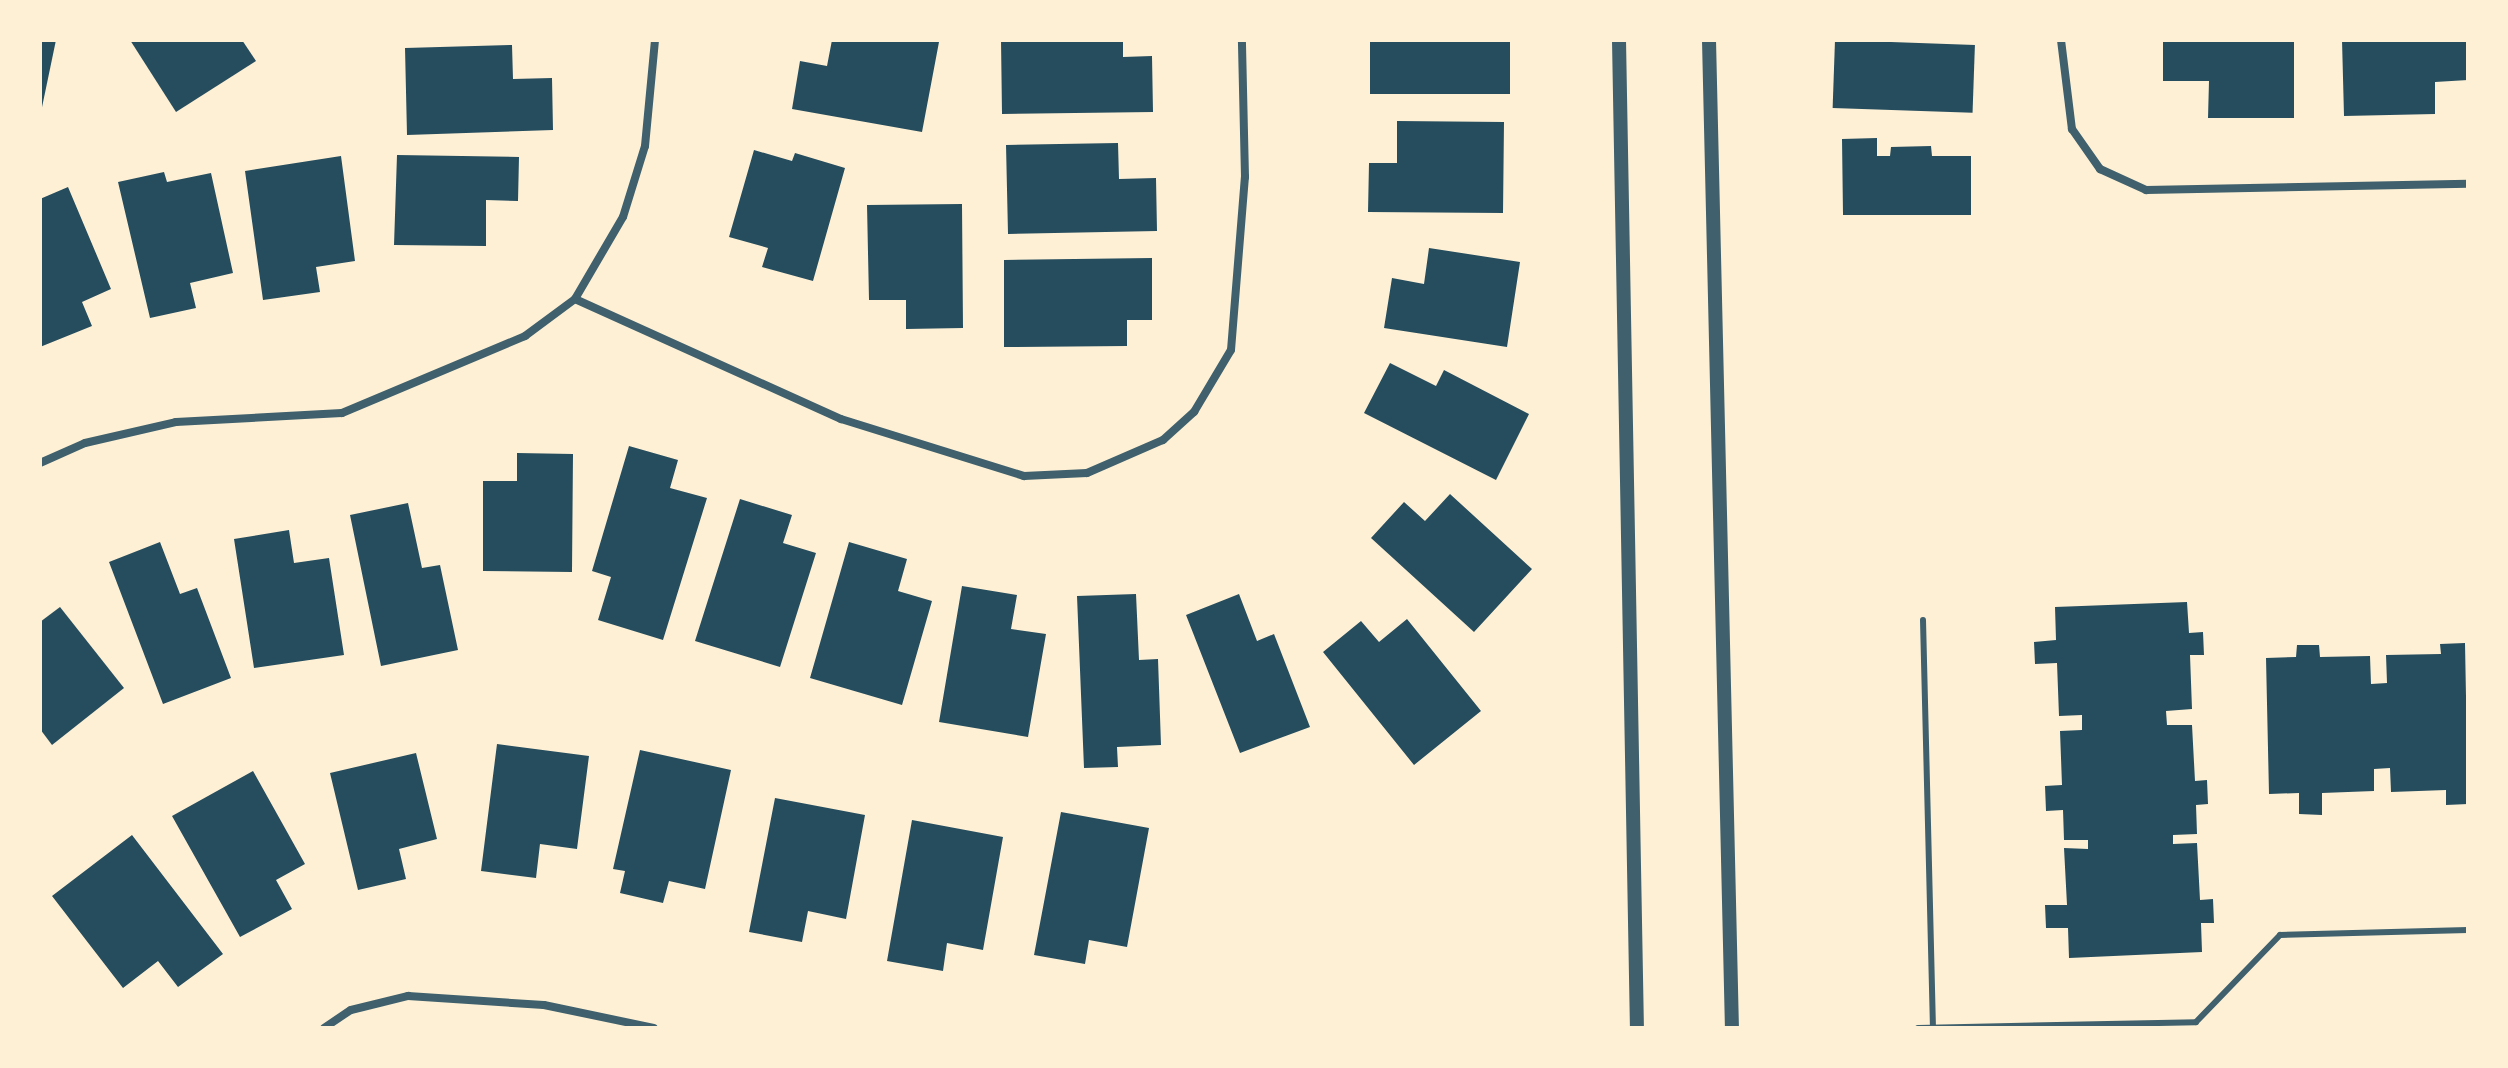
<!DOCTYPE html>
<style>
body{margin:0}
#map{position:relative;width:2508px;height:1068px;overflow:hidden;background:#fdf0d5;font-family:Montserrat,sans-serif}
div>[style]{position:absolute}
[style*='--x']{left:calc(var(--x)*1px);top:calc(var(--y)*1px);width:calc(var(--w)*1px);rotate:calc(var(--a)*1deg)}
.building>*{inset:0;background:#264d5e;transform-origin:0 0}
.service>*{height:6px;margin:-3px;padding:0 3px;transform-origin:3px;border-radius:3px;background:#3f606c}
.minor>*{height:8px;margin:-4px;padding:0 4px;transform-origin:4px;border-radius:4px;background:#3f606c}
.tertiary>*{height:14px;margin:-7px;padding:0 7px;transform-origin:7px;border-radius:7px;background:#3f606c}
span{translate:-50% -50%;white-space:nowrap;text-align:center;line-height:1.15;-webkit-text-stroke:8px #fdf0d5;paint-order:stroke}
.frame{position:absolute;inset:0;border:42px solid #fdf0d5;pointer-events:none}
</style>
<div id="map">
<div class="building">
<i style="clip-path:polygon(40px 40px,56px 40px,41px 112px,40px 112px)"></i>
<i style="clip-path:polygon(130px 40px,242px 40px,256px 61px,176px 112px)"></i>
<i style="clip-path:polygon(832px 40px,939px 42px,922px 132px,792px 109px,800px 61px,827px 66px)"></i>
<i style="clip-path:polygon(1001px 40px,1123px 40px,1123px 57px,1152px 56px,1153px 112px,1002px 114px)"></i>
<i style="left:1370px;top:40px;width:140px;height:54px"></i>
<i style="left:1835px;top:40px;width:140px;height:68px;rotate:2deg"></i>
<i style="clip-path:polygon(2163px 40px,2294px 40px,2294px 118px,2208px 118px,2209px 81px,2163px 81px)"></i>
<i style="clip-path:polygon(2342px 40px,2468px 40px,2468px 80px,2435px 82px,2435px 114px,2344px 116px)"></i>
<i style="clip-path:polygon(512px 45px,513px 79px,552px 78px,553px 130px,407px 135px,405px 48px)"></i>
<i style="clip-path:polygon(1397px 121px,1504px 122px,1503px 213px,1368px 212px,1369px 163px,1397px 163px)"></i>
<i style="clip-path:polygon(1877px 138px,1877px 156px,1890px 156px,1891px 147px,1931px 146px,1932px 156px,1971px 156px,1971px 215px,1843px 215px,1842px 139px)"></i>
<i style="clip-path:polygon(1118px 143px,1119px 179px,1156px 178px,1157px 231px,1008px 234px,1006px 145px)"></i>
<i style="clip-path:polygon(754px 150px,792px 161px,795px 153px,845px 168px,813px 281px,762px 267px,768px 248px,729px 237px)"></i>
<i style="clip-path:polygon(397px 155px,519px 157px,518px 201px,486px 200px,486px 246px,394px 245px)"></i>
<i style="clip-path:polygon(341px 156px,355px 261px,316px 267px,320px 292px,263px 300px,245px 171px)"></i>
<i style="clip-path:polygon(164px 172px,167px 182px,211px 173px,233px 273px,190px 283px,196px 308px,150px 318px,118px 182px)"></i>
<i style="clip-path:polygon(68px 187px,111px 289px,82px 302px,92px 326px,40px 347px,40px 199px)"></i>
<i style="clip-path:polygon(962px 204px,963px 328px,906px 329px,906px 300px,869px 300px,867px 205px)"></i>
<i style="clip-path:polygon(1429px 248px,1520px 262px,1507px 347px,1384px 328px,1392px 278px,1424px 284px)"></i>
<i style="clip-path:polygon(1152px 258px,1152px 320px,1127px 320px,1127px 346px,1004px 347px,1004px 260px)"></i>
<i style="clip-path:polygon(1390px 363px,1436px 386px,1444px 370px,1529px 414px,1496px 480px,1364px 413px)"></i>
<i style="clip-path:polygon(629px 446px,678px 460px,670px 488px,707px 498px,663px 640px,598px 620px,611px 577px,592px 571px)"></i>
<i style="clip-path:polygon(517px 453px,573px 454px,572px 572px,483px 571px,483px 481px,517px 481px)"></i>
<i style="clip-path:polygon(1450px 494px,1532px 569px,1474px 632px,1371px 538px,1404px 502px,1425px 521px)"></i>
<i style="clip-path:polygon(740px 499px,792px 515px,783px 543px,816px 553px,780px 667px,695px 641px)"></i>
<i style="clip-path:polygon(408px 503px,422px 568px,440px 565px,458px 650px,381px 666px,350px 515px)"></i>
<i style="clip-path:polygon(289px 530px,294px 563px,329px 558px,344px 655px,254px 668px,234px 539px)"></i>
<i style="clip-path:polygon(160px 542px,180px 594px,197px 588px,231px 678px,163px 704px,109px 562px)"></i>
<i style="clip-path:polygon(849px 542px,907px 559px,898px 591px,932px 601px,902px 705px,810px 678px)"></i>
<i style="clip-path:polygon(962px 586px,1017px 595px,1011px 629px,1046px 634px,1028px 737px,939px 722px)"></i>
<i style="clip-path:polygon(1136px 594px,1139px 660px,1158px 659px,1161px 745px,1117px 747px,1118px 767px,1084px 768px,1077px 596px)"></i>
<i style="clip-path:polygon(1239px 594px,1257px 641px,1274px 634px,1310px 727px,1240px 753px,1186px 615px)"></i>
<i style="clip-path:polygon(2187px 602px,2189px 633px,2203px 632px,2204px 655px,2190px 655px,2192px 709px,2166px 711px,2167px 725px,2192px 725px,2195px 781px,2207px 780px,2208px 804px,2196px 805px,2197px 834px,2173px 835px,2173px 844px,2197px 843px,2200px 900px,2213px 899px,2214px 923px,2201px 923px,2202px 952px,2069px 958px,2068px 928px,2046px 928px,2045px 905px,2067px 905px,2064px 848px,2088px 849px,2088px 840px,2064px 840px,2063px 810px,2046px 811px,2045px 786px,2062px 785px,2060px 731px,2082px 730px,2082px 715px,2059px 716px,2057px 663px,2035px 664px,2034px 642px,2056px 640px,2055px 607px)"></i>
<i style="clip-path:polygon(60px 607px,124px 688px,52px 745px,40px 729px,40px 622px)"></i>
<i style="clip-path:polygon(1407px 619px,1481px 711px,1414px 765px,1323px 652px,1361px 621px,1379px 642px)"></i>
<i style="clip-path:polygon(2465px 643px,2468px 804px,2446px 805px,2446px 790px,2391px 792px,2390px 768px,2374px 769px,2374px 791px,2322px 793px,2322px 815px,2299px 814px,2299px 793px,2269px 794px,2266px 658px,2296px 657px,2297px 645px,2319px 645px,2320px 657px,2370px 656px,2371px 684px,2387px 683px,2386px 655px,2441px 654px,2440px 644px)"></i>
<i style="clip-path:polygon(497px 744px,589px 756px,577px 849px,540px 844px,536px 878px,481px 871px)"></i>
<i style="clip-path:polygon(640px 750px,731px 770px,705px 889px,669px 881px,663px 903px,620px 893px,625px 871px,613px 869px)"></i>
<i style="clip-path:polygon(416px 753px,437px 839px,399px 849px,406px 879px,358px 890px,330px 773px)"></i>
<i style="clip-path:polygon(253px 771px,305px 864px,276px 880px,292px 909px,240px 937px,172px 816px)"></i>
<i style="clip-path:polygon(775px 798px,865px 815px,846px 919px,808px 911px,802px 942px,749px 932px)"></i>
<i style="clip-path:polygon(1061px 812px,1149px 828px,1127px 947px,1089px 940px,1085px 964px,1034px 955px)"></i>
<i style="clip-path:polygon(912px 820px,1003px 837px,983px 950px,947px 943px,943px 971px,887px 961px)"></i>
<i style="clip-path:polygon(132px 835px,223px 954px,178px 987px,158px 961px,123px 988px,52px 896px)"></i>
</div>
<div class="service">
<i style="--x:1923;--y:620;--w:408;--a:88.6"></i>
<i style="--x:1918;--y:1028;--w:278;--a:-1.2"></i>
<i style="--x:2196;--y:1022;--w:121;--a:-46"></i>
<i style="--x:2280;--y:935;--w:188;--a:-1.5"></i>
</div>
<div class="minor">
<i style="--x:2061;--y:40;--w:90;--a:83"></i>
<i style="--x:2072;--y:129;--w:49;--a:55"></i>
<i style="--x:2100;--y:169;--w:51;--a:24.5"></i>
<i style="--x:2146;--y:190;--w:322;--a:-1.1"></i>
<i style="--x:575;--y:299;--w:292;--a:24.3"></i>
<i style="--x:841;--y:419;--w:192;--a:17.3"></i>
<i style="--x:1024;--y:476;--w:63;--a:-2.7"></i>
<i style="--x:1087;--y:473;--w:83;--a:-23.5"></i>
<i style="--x:1163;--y:440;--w:42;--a:-42.1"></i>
<i style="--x:1194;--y:412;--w:72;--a:-59.2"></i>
<i style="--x:1231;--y:350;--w:174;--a:-85.4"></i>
<i style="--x:1245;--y:177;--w:137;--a:-91.3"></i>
<i style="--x:40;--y:463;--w:49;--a:-24"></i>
<i style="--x:85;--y:443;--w:93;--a:-13"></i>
<i style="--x:176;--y:422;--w:166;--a:-3.1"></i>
<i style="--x:342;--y:413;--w:199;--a:-22.8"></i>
<i style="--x:525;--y:336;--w:62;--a:-36.5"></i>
<i style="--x:575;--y:299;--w:95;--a:-59.7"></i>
<i style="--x:623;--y:217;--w:74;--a:-72.8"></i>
<i style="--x:645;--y:146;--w:106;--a:-84.6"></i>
<i style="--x:324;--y:1028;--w:32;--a:-34"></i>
<i style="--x:351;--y:1010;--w:59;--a:-13.8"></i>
<i style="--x:408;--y:996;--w:136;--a:3.8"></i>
<i style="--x:544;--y:1005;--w:112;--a:11.8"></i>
</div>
<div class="tertiary">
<i style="--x:1619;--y:40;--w:988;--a:88.96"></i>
<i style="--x:1709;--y:40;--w:988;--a:88.67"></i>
</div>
<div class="frame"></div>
</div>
